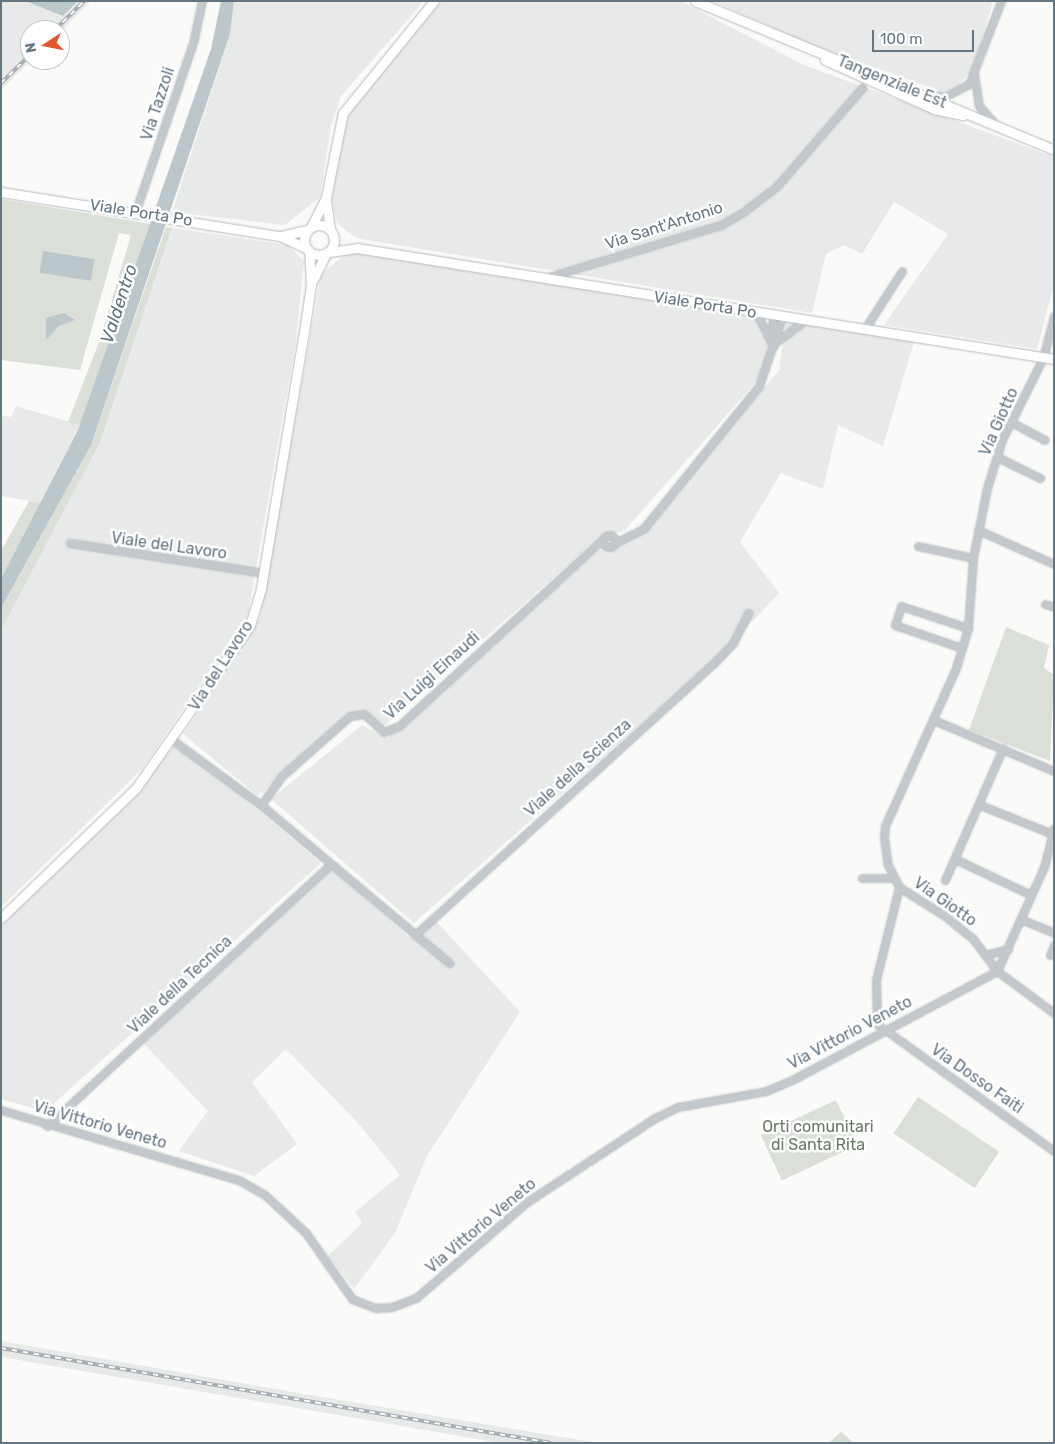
<!DOCTYPE html>
<style>
body{margin:0}
#map{position:relative;width:1055px;height:1444px;overflow:hidden;background:#fafaf8;font-family:Rubik,sans-serif}
div>[style]{position:absolute}
[style*='--x']{left:calc(var(--x)*1px);top:calc(var(--y)*1px);width:calc(var(--w)*1px);rotate:calc(var(--a)*1deg)}
.built>*{inset:0;background:#e8e9e9}
.green>*{inset:0;background:#dadfd7;transform-origin:0 0}
.water>*{inset:0;background:#bbc7cb;transform-origin:0 0}
.roads{filter:drop-shadow(0 0 1px #b5babe) drop-shadow(0 0 1px #b5babe)}
.minor>*{height:7px;margin:-3.5px;padding:0 3.5px;transform-origin:3.5px;border-radius:3.5px;background:#c3c8cc}
.minor>.ring{margin:-3.5px;padding:0;box-sizing:content-box;background:none;border:7px solid #c3c8cc;border-radius:50%}
.major>*{height:9px;margin:-4.5px;padding:0 4.5px;transform-origin:4.5px;border-radius:4.5px;background:#fff}
.major>.ring{margin:-4.5px;padding:0;box-sizing:content-box;background:none;border:9px solid #fff;border-radius:50%}
.rail>*{height:4px;margin-top:-2px;transform-origin:0;background:repeating-linear-gradient(90deg,#fff 0 5.5px,#a2aab0 0 11px);box-sizing:border-box;border-block:1px solid #a2aab0}
span{translate:-50% -50%;white-space:nowrap;text-align:center;line-height:1.15;-webkit-text-stroke:5px #fff;paint-order:stroke}
.street-label{font-size:16px;color:#657683}
.park-label{font-size:16px;color:#687a64}
.water-label{font-size:18px;color:#60757c;font-style:italic}
.frame{position:absolute;inset:0;border:2px solid #657683;pointer-events:none}
.north{position:absolute;left:20px;top:20px;width:50px;height:50px;box-sizing:border-box;background:#fff;border:1px solid #c1c8cd;border-radius:50%;rotate:259deg;font-size:14px;font-weight:700;line-height:20px;text-align:center;color:#657683}
.north::after{content:'';display:block;margin:auto;width:18px;height:22px;background:#e4572e;clip-path:polygon(50% 0,100% 100%,50% 72%,0 100%)}
.scale{position:absolute;left:872px;top:30px;width:102px;height:22px;box-sizing:border-box;border:2px solid #657683;border-top:0;padding-left:6px;font-size:15px;line-height:18px;white-space:nowrap;color:#657683;-webkit-text-stroke:4px #fff;paint-order:stroke}
</style>
<div id="map">
<div class="built">
<i style="clip-path:polygon(1px 1px,25px 1px,63px 16px,78px 1px,91px 1px,60px 32px,30px 30px,31px 60px,1px 90px)"></i>
<i style="clip-path:polygon(234px 1px,424px 1px,341px 96px,331px 126px,320px 197px,285px 225px,172px 212px,230px 34px)"></i>
<i style="clip-path:polygon(440px 1px,680px 1px,804px 65px,1054px 157px,1054px 284px,1037px 349px,884px 325px,948px 234px,894px 202px,862px 254px,844px 245px,826px 254px,812px 313px,360px 239px,349px 233px,337px 223px,332px 200px,345px 117px,364px 88px)"></i>
<i style="clip-path:polygon(713px 1px,993px 1px,973px 69px,954px 90px,940px 91px,814px 46px)"></i>
<i style="clip-path:polygon(172px 228px,288px 245px,304px 261px,295px 347px,248px 614px,143px 768px,1px 907px,1px 630px,99px 442px)"></i>
<i style="clip-path:polygon(359px 251px,754px 316px,769px 329px,770px 366px,625px 530px,594px 542px,383px 727px,359px 713px,258px 796px,183px 734px,260px 618px,321px 274px,343px 256px)"></i>
<i style="clip-path:polygon(786px 321px,914px 342px,883px 446px,838px 425px,823px 489px,781px 473px,740px 542px,779px 593px,728px 647px,414px 923px,271px 799px,362px 725px,387px 738px,599px 551px,631px 538px,779px 371px)"></i>
<i style="clip-path:polygon(16px 406px,80px 425px,42px 503px,1px 496px,1px 415px,11px 417px)"></i>
<i style="clip-path:polygon(177px 742px,321px 863px,51px 1106px,36px 1109px,1px 1099px,1px 924px,128px 804px)"></i>
<i style="clip-path:polygon(331px 868px,409px 937px,434px 919px,520px 1012px,427px 1156px,395px 1233px,354px 1289px,328px 1256px,362px 1223px,355px 1212px,400px 1175px,358px 1123px,286px 1049px,252px 1082px,297px 1144px,254px 1176px,179px 1151px,208px 1111px,140px 1040px)"></i>
<i style="clip-path:polygon(1px 1341px,304px 1394px,598px 1443px,500px 1443px,1px 1357px)"></i>
</div>
<div class="green">
<i style="clip-path:polygon(1px 199px,150px 224px,80px 425px,68px 422px,101px 337px,131px 235px,119px 233px,80px 370px,1px 360px)"></i>
<i style="clip-path:polygon(166px 227px,172px 228px,100px 442px,1px 630px,1px 608px,91px 445px)"></i>
<i style="clip-path:polygon(29px 501px,42px 503px,1px 579px,1px 551px)"></i>
<i style="clip-path:polygon(1006px 627px,1049px 645px,1044px 668px,1054px 675px,1050px 761px,969px 730px)"></i>
<i style="left:918px;top:1097px;width:98px;height:44px;rotate:34deg"></i>
<i style="left:836px;top:1100px;width:50px;height:83px;rotate:65deg"></i>
<i style="clip-path:polygon(841px 1432px,854px 1443px,829px 1443px)"></i>
</div>
<div class="water">
<i style="clip-path:polygon(25px 1px,78px 1px,63px 16px)"></i>
<i style="clip-path:polygon(221px 1px,234px 1px,230px 34px,91px 445px,1px 608px,1px 579px,78px 430px,211px 49px)"></i>
<i style="left:43px;top:251px;width:52px;height:22px;rotate:9deg"></i>
<i style="clip-path:polygon(64px 313px,75px 320px,59px 326px,46px 340px,46px 318px)"></i>
</div>
<div class="roads">
<div class="minor">
<i style="--x:974;--y:74;--w:32;--a:81"></i>
<i style="--x:979;--y:106;--w:24;--a:48"></i>
<i style="--x:927;--y:95;--w:19;--a:3"></i>
<i style="--x:946;--y:96;--w:26;--a:-28"></i>
<i style="--x:969;--y:84;--w:89;--a:-68.9"></i>
<i style="--x:135;--y:213;--w:180;--a:-71.2"></i>
<i style="--x:193;--y:43;--w:43;--a:-77.9"></i>
<i style="--x:545;--y:278;--w:184;--a:-16.8"></i>
<i style="--x:721;--y:225;--w:24;--a:-30"></i>
<i style="--x:742;--y:213;--w:44;--a:-37.6"></i>
<i style="--x:777;--y:186;--w:130;--a:-49.1"></i>
<i style="--x:757;--y:314;--w:36;--a:63"></i>
<i style="--x:1054;--y:316;--w:43;--a:104.7"></i>
<i style="--x:1043;--y:358;--w:92;--a:116.6"></i>
<i style="--x:1002;--y:440;--w:50;--a:107.4"></i>
<i style="--x:987;--y:488;--w:71;--a:101.3"></i>
<i style="--x:973;--y:558;--w:70;--a:94.1"></i>
<i style="--x:968;--y:628;--w:42;--a:106.7"></i>
<i style="--x:956;--y:668;--w:173;--a:114.2"></i>
<i style="--x:885;--y:826;--w:12;--a:95"></i>
<i style="--x:884;--y:838;--w:27;--a:82"></i>
<i style="--x:888;--y:865;--w:25;--a:63"></i>
<i style="--x:899;--y:887;--w:54;--a:32.2"></i>
<i style="--x:945;--y:916;--w:36;--a:39"></i>
<i style="--x:973;--y:939;--w:40;--a:53"></i>
<i style="--x:997;--y:971;--w:71;--a:36.4"></i>
<i style="--x:864;--y:330;--w:70;--a:-57.2"></i>
<i style="--x:772;--y:336;--w:20;--a:-87"></i>
<i style="--x:776;--y:342;--w:35;--a:-37"></i>
<i style="--x:1011;--y:422;--w:38;--a:28"></i>
<i style="--x:997;--y:457;--w:48;--a:26"></i>
<i style="--x:978;--y:530;--w:83;--a:24.1"></i>
<i class="ring" style="left:603px;top:535px;width:5px;height:5px"></i>
<i style="--x:70;--y:543;--w:196;--a:8.8"></i>
<i style="--x:615;--y:543;--w:33;--a:-27"></i>
<i style="--x:644;--y:528;--w:183;--a:-51"></i>
<i style="--x:759;--y:386;--w:72;--a:-71.3"></i>
<i style="--x:918;--y:546;--w:56;--a:12.3"></i>
<i style="--x:1045;--y:604;--w:9;--a:18"></i>
<i style="--x:962;--y:648;--w:71;--a:-161.1"></i>
<i style="--x:895;--y:625;--w:20;--a:-72"></i>
<i style="--x:901;--y:606;--w:71;--a:18.2"></i>
<i style="--x:936;--y:721;--w:128;--a:23"></i>
<i style="--x:171;--y:739;--w:112;--a:36.3"></i>
<i style="--x:261;--y:805;--w:246;--a:40"></i>
<i style="--x:261;--y:805;--w:37;--a:-54"></i>
<i style="--x:283;--y:775;--w:89;--a:-41.4"></i>
<i style="--x:350;--y:716;--w:14;--a:-8"></i>
<i style="--x:364;--y:714;--w:27;--a:42"></i>
<i style="--x:384;--y:732;--w:16;--a:-22"></i>
<i style="--x:399;--y:726;--w:277;--a:-42.5"></i>
<i style="--x:980;--y:805;--w:79;--a:21.7"></i>
<i style="--x:955;--y:859;--w:84;--a:25.3"></i>
<i style="--x:862;--y:878;--w:31;--a:0"></i>
<i style="--x:945;--y:880;--w:144;--a:-66.3"></i>
<i style="--x:899;--y:887;--w:96;--a:103.9"></i>
<i style="--x:876;--y:980;--w:44;--a:88.7"></i>
<i style="--x:877;--y:1024;--w:218;--a:35.7"></i>
<i style="--x:1020;--y:919;--w:37;--a:22"></i>
<i style="--x:415;--y:935;--w:404;--a:-42.3"></i>
<i style="--x:714;--y:663;--w:28;--a:-46"></i>
<i style="--x:733;--y:643;--w:34;--a:-63"></i>
<i style="--x:985;--y:955;--w:24;--a:-15"></i>
<i style="--x:1050;--y:955;--w:11;--a:-68"></i>
<i style="--x:1;--y:1110;--w:248;--a:16.4"></i>
<i style="--x:239;--y:1180;--w:30;--a:30"></i>
<i style="--x:265;--y:1195;--w:56;--a:42.8"></i>
<i style="--x:306;--y:1233;--w:80;--a:55.1"></i>
<i style="--x:352;--y:1299;--w:26;--a:21"></i>
<i style="--x:376;--y:1308;--w:16;--a:-4"></i>
<i style="--x:392;--y:1307;--w:26;--a:-21"></i>
<i style="--x:416;--y:1298;--w:147;--a:-40.9"></i>
<i style="--x:527;--y:1202;--w:153;--a:-33.3"></i>
<i style="--x:655;--y:1118;--w:25;--a:-26"></i>
<i style="--x:678;--y:1107;--w:89;--a:-10.3"></i>
<i style="--x:766;--y:1091;--w:30;--a:-23"></i>
<i style="--x:794;--y:1079;--w:230;--a:-28"></i>
<i style="--x:997;--y:971;--w:114;--a:-65.7"></i>
<i style="--x:1044;--y:867;--w:40;--a:-75.6"></i>
<i style="--x:47;--y:1126;--w:386;--a:-42.7"></i>
</div>
<div class="major">
<i style="--x:695;--y:1;--w:389;--a:22.5"></i>
<i style="--x:825;--y:60;--w:120;--a:24.2"></i>
<i style="--x:934;--y:109;--w:30;--a:12"></i>
<i style="--x:1;--y:192;--w:282;--a:9"></i>
<i style="--x:280;--y:236;--w:29;--a:25"></i>
<i style="--x:326;--y:201;--w:29;--a:82"></i>
<i class="ring" style="left:304px;top:225px;width:21px;height:21px"></i>
<i style="--x:311;--y:227;--w:34;--a:-63"></i>
<i style="--x:326;--y:197;--w:86;--a:-78.6"></i>
<i style="--x:343;--y:113;--w:144;--a:-50.9"></i>
<i style="--x:281;--y:236;--w:28;--a:-13"></i>
<i style="--x:329;--y:252;--w:28;--a:-8"></i>
<i style="--x:357;--y:248;--w:706;--a:9.05"></i>
<i style="--x:313;--y:280;--w:30;--a:-64"></i>
<i style="--x:1;--y:918;--w:187;--a:-43.9"></i>
<i style="--x:136;--y:788;--w:199;--a:-55"></i>
<i style="--x:250;--y:625;--w:39;--a:-73"></i>
<i style="--x:261;--y:588;--w:254;--a:-80.5"></i>
<i style="--x:303;--y:338;--w:54;--a:-81.4"></i>
<i style="--x:311;--y:285;--w:34;--a:-93"></i>
</div>
</div>
<div class="rail">
<i style="--x:55;--y:30;--w:41;--a:-45"></i>
<i style="--x:1;--y:83;--w:40;--a:-44"></i>
<i style="--x:1;--y:1348;--w:558;--a:9.8"></i>
</div>
<div class="street-label">
<span style="left:892px;top:82px;rotate:22deg">Tangenziale Est</span>
<span style="left:158px;top:104px;rotate:-72deg">Via Tazzoli</span>
<span style="left:141px;top:213px;rotate:9deg">Viale Porta Po</span>
<span style="left:664px;top:226px;rotate:-18deg">Via Sant'Antonio</span>
<span style="left:705px;top:305px;rotate:9deg">Viale Porta Po</span>
<span style="left:999px;top:422px;rotate:-66deg">Via Giotto</span>
<span style="left:169px;top:546px;rotate:8deg">Viale del Lavoro</span>
<span style="left:221px;top:666px;rotate:-57deg">Via del Lavoro</span>
<span style="left:432px;top:676px;rotate:-42deg">Via Luigi Einaudi</span>
<span style="left:578px;top:768px;rotate:-42deg">Viale della Scienza</span>
<span style="left:945px;top:902px;rotate:35deg">Via Giotto</span>
<span style="left:180px;top:985px;rotate:-43deg">Viale della Tecnica</span>
<span style="left:850px;top:1033px;rotate:-28deg">Via Vittorio Veneto</span>
<span style="left:977px;top:1079px;rotate:35deg">Via Dosso Faiti</span>
<span style="left:100px;top:1125px;rotate:16deg">Via Vittorio Veneto</span>
<span style="left:481px;top:1226px;rotate:-40deg">Via Vittorio Veneto</span>
</div>
<div class="park-label">
<span style="left:818px;top:1136px">Orti comunitari<br>di Santa Rita</span>
</div>
<div class="water-label">
<span style="left:119px;top:304px;rotate:-72deg">Valdentro</span>
</div>
<div class="frame"></div>
<div class="north">N</div>
<div class="scale">100 m</div>
</div>
